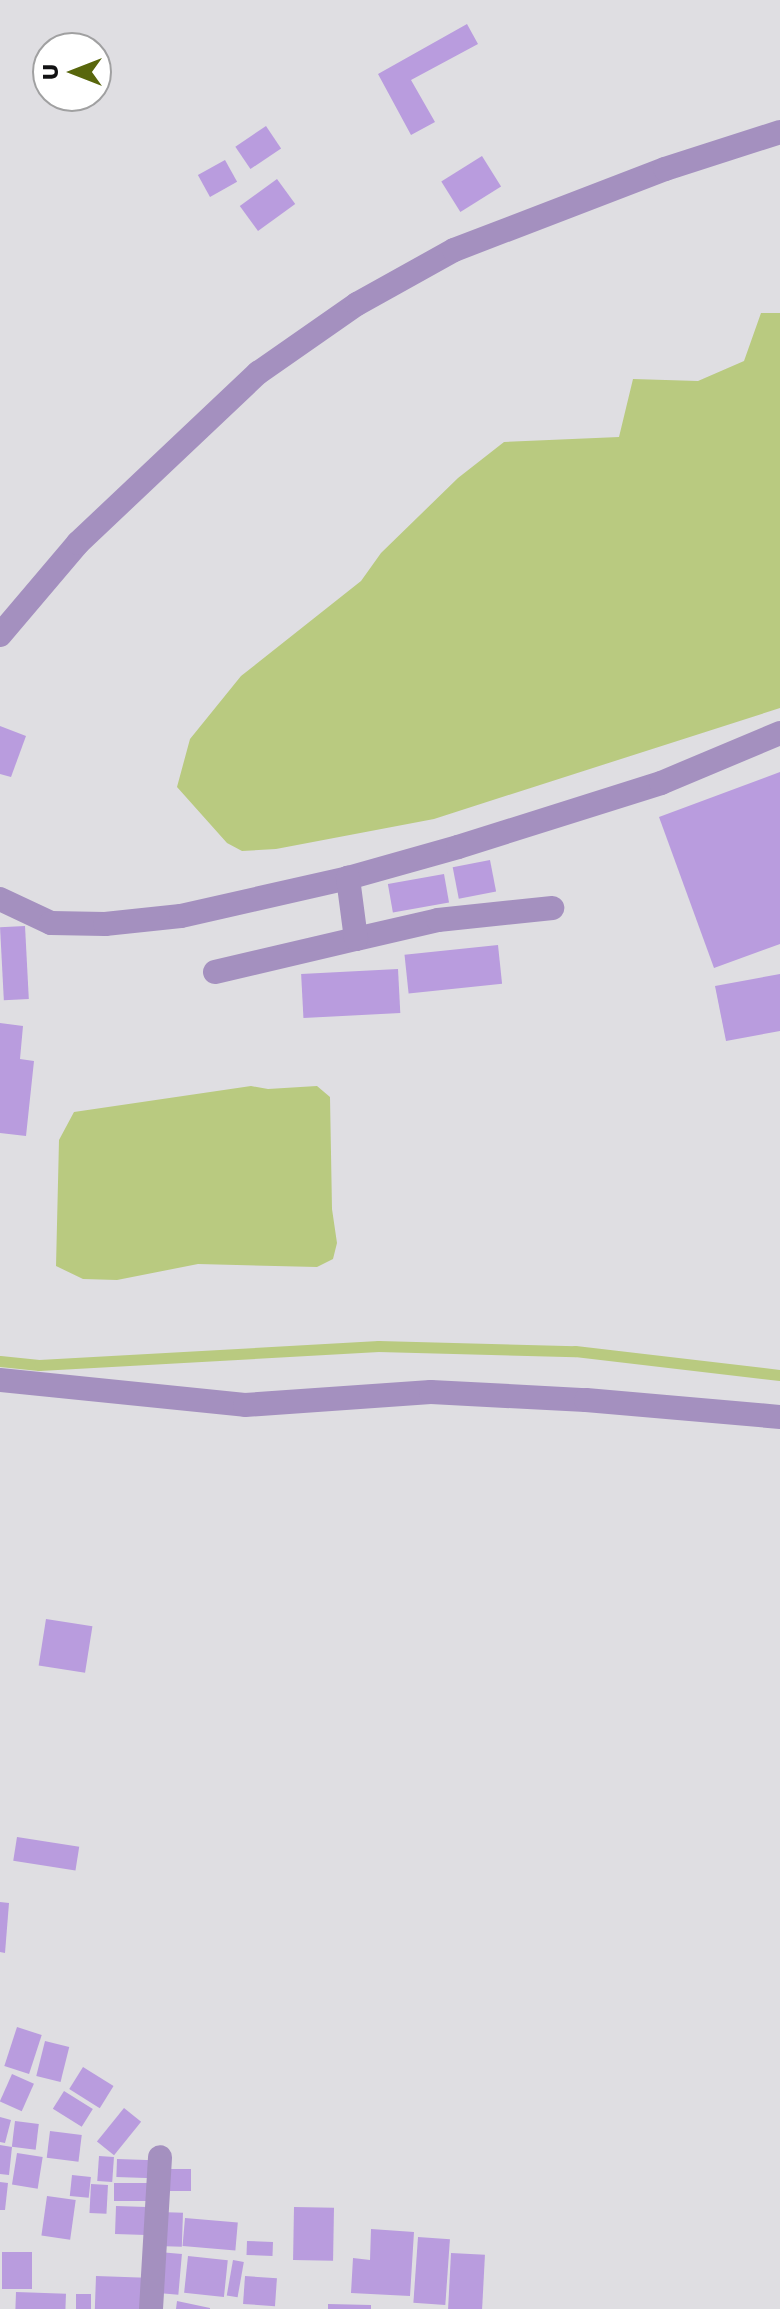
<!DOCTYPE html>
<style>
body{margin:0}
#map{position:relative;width:780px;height:2309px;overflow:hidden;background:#dfdee2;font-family:"Golos Text",sans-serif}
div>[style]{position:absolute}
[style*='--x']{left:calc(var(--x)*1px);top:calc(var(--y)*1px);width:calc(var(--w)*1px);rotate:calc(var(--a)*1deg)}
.water>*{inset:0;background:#b9ca80}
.stream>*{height:11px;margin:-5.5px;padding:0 5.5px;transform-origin:5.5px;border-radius:5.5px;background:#b9ca80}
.building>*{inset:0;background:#b99cde;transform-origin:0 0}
.minor>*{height:24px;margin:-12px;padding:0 12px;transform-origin:12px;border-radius:12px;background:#a490bf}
span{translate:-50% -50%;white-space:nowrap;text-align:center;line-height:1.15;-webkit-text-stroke:8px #fff;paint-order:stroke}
.north{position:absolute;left:32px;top:32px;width:80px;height:80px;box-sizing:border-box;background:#fff;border:2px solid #a0a0a1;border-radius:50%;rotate:270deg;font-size:22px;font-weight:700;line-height:32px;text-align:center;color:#121213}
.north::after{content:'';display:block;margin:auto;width:28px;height:36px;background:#58660c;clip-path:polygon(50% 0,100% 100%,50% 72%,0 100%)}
</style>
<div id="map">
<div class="water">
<i style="clip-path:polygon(761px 313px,780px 313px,780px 708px,434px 819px,276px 849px,242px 851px,227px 843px,177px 787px,190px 739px,241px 676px,361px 581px,381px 553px,458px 478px,504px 442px,619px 437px,633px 379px,698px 381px,744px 361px)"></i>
<i style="clip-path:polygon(251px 1086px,268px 1089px,317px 1086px,330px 1097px,332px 1209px,337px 1243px,333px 1259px,317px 1267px,198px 1264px,117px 1280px,83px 1279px,56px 1266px,59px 1140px,74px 1112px)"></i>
</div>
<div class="stream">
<i style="--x:0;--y:1361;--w:39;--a:6"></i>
<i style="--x:39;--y:1365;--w:340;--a:-3.2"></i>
<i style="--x:378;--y:1346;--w:197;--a:1.5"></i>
<i style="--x:575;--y:1351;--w:206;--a:6.7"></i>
</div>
<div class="building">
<i style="clip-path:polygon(467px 24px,478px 44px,411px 80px,435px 122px,411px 135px,378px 74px)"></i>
<i style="left:266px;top:126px;width:27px;height:37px;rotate:56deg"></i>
<i style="left:482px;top:156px;width:36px;height:48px;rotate:58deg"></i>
<i style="left:225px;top:160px;width:25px;height:31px;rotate:61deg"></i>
<i style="left:277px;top:179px;width:31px;height:46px;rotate:54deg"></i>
<i style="clip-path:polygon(0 726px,26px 736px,11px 777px,0 774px)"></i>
<i style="clip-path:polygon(780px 772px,780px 944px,714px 968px,659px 817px)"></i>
<i style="left:490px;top:860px;width:32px;height:38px;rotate:79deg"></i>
<i style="left:444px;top:874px;width:29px;height:57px;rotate:80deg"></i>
<i style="left:25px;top:926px;width:73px;height:25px;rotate:87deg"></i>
<i style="left:498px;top:945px;width:39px;height:94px;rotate:84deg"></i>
<i style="left:398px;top:969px;width:44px;height:97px;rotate:87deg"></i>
<i style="clip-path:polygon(780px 974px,780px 1031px,726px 1041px,715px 986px)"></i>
<i style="clip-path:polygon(0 1023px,23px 1026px,20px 1059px,34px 1061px,26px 1136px,0 1133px)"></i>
<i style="left:46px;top:1619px;width:47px;height:47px;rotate:9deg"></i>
<i style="left:17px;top:1837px;width:63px;height:24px;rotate:9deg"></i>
<i style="clip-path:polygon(0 1902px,9px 1903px,5px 1953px,0 1952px)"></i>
<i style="left:17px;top:2027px;width:26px;height:41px;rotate:18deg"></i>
<i style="left:45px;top:2041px;width:25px;height:36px;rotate:14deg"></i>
<i style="left:83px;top:2067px;width:36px;height:26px;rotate:32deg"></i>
<i style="left:12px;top:2074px;width:24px;height:30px;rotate:24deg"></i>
<i style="left:64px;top:2091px;width:34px;height:21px;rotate:32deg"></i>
<i style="left:124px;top:2108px;width:22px;height:43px;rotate:39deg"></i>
<i style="clip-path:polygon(0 2117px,11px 2120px,5px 2143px,0 2142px)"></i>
<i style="left:15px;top:2121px;width:24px;height:26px;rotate:7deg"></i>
<i style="left:50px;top:2131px;width:32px;height:27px;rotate:7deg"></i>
<i style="clip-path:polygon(0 2145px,12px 2147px,9px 2175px,0 2174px)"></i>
<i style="left:17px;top:2153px;width:26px;height:32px;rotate:9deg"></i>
<i style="left:99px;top:2156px;width:15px;height:25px;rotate:4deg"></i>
<i style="left:117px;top:2159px;width:37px;height:18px;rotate:2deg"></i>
<i style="left:168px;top:2169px;width:23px;height:22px"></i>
<i style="left:72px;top:2175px;width:19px;height:21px;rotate:6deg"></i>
<i style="clip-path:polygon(0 2182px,8px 2183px,5px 2210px,0 2210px)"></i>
<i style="left:114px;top:2183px;width:36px;height:18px"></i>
<i style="left:91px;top:2184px;width:17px;height:29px;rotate:3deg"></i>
<i style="left:47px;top:2196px;width:29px;height:40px;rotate:8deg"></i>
<i style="left:116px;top:2206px;width:31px;height:28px;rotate:2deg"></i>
<i style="left:294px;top:2207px;width:40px;height:53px;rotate:1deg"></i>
<i style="left:159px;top:2212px;width:24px;height:34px;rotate:2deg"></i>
<i style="left:185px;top:2218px;width:53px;height:28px;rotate:5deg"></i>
<i style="clip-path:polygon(371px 2229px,414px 2232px,410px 2296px,351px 2293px,353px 2258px,370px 2260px)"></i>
<i style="left:418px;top:2237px;width:32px;height:66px;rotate:4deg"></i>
<i style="left:247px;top:2241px;width:26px;height:14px;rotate:2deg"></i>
<i style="left:2px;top:2252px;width:30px;height:37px"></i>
<i style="left:159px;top:2252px;width:23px;height:41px;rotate:5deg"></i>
<i style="left:451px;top:2253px;width:34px;height:56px;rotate:3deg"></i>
<i style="left:188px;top:2256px;width:40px;height:37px;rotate:6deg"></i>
<i style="left:233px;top:2260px;width:11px;height:36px;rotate:10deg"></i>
<i style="left:96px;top:2276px;width:50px;height:33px;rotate:2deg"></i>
<i style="left:245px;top:2276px;width:32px;height:28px;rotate:4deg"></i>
<i style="left:16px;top:2292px;width:50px;height:17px;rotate:2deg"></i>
<i style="left:76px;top:2294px;width:15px;height:15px"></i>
<i style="clip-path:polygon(177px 2301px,210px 2308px,210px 2309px,176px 2309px)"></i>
<i style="clip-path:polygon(328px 2304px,371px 2305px,371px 2309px,328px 2309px)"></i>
</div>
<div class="minor">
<i style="--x:0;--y:635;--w:121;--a:-49.7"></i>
<i style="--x:78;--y:543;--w:248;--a:-43.4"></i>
<i style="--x:258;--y:373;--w:121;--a:-34.9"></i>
<i style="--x:357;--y:304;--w:111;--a:-29.1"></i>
<i style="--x:454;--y:250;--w:226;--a:-21"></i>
<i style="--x:665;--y:169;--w:121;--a:-17.8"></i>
<i style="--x:0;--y:899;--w:56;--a:25.2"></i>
<i style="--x:51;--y:923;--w:54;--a:1.1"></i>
<i style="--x:105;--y:924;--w:76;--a:-6"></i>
<i style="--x:181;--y:916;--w:171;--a:-12.8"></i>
<i style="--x:348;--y:878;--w:114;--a:-15.7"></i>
<i style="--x:458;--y:847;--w:213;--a:-17.5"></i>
<i style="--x:661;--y:783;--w:129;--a:-22.8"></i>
<i style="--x:356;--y:939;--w:84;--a:-13"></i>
<i style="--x:438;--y:920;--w:115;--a:-6"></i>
<i style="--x:215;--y:972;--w:145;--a:-13.2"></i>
<i style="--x:356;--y:939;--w:62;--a:-97.5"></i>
<i style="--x:0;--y:1380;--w:246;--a:5.8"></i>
<i style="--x:245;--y:1405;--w:186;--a:-4"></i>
<i style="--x:431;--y:1392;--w:155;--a:3"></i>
<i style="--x:586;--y:1400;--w:195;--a:5"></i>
<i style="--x:151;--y:2309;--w:152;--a:-86.6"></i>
</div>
<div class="north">U</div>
</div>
